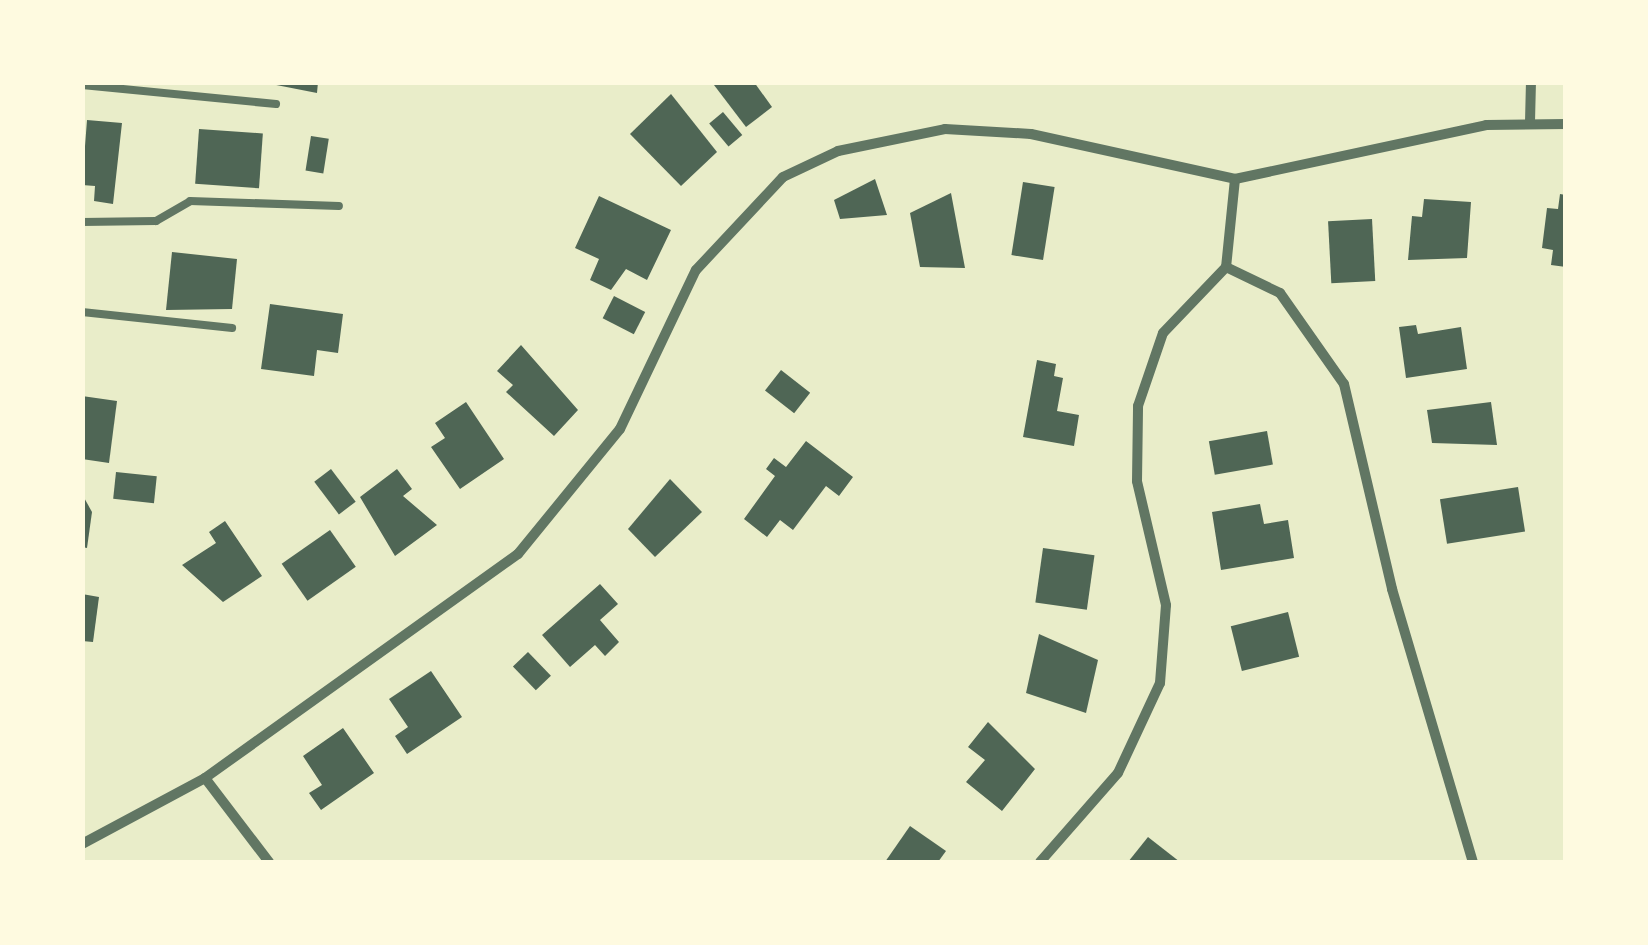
<!DOCTYPE html>
<style>
body{margin:0}
#map{position:relative;width:1648px;height:945px;overflow:hidden;background:#e9edc9;font-family:Figtree,sans-serif}
div>[style]{position:absolute}
[style*='--x']{left:calc(var(--x)*1px);top:calc(var(--y)*1px);width:calc(var(--w)*1px);rotate:calc(var(--a)*1deg)}
.building>*{inset:0;background:#4f6655;transform-origin:0 0}
.service>*{height:8px;margin:-4px;padding:0 4px;transform-origin:4px;border-radius:4px;background:#617663}
.minor>*{height:10px;margin:-5px;padding:0 5px;transform-origin:5px;border-radius:5px;background:#617663}
span{translate:-50% -50%;white-space:nowrap;text-align:center;line-height:1.15;-webkit-text-stroke:9px #fefae0;paint-order:stroke}
.frame{position:absolute;inset:0;border:85px solid #fefae0;pointer-events:none}
</style>
<div id="map">
<div class="building">
<i style="clip-path:polygon(261px 82px,318px 82px,317px 93px)"></i>
<i style="clip-path:polygon(754px 82px,772px 107px,746px 127px,714px 85px)"></i>
<i style="clip-path:polygon(671px 94px,717px 152px,681px 186px,630px 134px)"></i>
<i style="left:723px;top:112px;width:30px;height:18px;rotate:50deg"></i>
<i style="clip-path:polygon(87px 120px,122px 123px,113px 204px,94px 201px,95px 186px,82px 185px)"></i>
<i style="left:199px;top:129px;width:64px;height:55px;rotate:4deg"></i>
<i style="left:311px;top:136px;width:18px;height:35px;rotate:9deg"></i>
<i style="clip-path:polygon(875px 179px,887px 215px,840px 219px,834px 200px)"></i>
<i style="left:1023px;top:182px;width:32px;height:74px;rotate:9deg"></i>
<i style="clip-path:polygon(951px 193px,965px 268px,920px 267px,910px 213px)"></i>
<i style="clip-path:polygon(1560px 194px,1566px 195px,1566px 267px,1551px 265px,1553px 250px,1542px 248px,1547px 208px,1558px 209px)"></i>
<i style="clip-path:polygon(599px 196px,671px 230px,647px 280px,626px 269px,611px 290px,590px 280px,599px 259px,575px 248px)"></i>
<i style="clip-path:polygon(1424px 199px,1471px 202px,1467px 258px,1408px 260px,1412px 216px,1422px 217px)"></i>
<i style="left:1372px;top:219px;width:62px;height:44px;rotate:87deg"></i>
<i style="clip-path:polygon(172px 252px,237px 259px,232px 309px,166px 310px)"></i>
<i style="left:614px;top:296px;width:35px;height:25px;rotate:27deg"></i>
<i style="clip-path:polygon(270px 304px,343px 314px,338px 353px,317px 350px,314px 376px,261px 369px)"></i>
<i style="clip-path:polygon(1416px 325px,1418px 334px,1461px 327px,1467px 369px,1406px 378px,1399px 327px)"></i>
<i style="clip-path:polygon(521px 345px,578px 410px,554px 436px,506px 392px,513px 385px,497px 371px)"></i>
<i style="clip-path:polygon(1037px 360px,1056px 364px,1054px 376px,1063px 378px,1057px 411px,1079px 415px,1074px 446px,1023px 437px)"></i>
<i style="left:781px;top:370px;width:37px;height:26px;rotate:38deg"></i>
<i style="clip-path:polygon(82px 396px,117px 401px,109px 463px,82px 459px)"></i>
<i style="clip-path:polygon(466px 402px,504px 459px,460px 489px,431px 447px,445px 438px,435px 423px)"></i>
<i style="clip-path:polygon(1491px 402px,1497px 445px,1432px 443px,1427px 410px)"></i>
<i style="left:1267px;top:431px;width:34px;height:59px;rotate:80deg"></i>
<i style="clip-path:polygon(806px 441px,853px 477px,839px 496px,826px 486px,793px 530px,780px 520px,767px 537px,744px 519px,775px 476px,766px 469px,774px 458px,786px 467px)"></i>
<i style="left:331px;top:469px;width:41px;height:21px;rotate:53deg"></i>
<i style="clip-path:polygon(397px 469px,412px 489px,403px 496px,437px 525px,395px 556px,360px 497px)"></i>
<i style="left:116px;top:472px;width:41px;height:27px;rotate:6deg"></i>
<i style="clip-path:polygon(670px 479px,702px 512px,655px 557px,628px 529px)"></i>
<i style="left:1518px;top:487px;width:45px;height:79px;rotate:81deg"></i>
<i style="clip-path:polygon(82px 494px,92px 512px,87px 548px,82px 547px)"></i>
<i style="clip-path:polygon(1260px 504px,1264px 524px,1288px 520px,1294px 558px,1221px 570px,1212px 512px)"></i>
<i style="clip-path:polygon(225px 521px,262px 576px,223px 602px,182px 565px,216px 543px,209px 532px)"></i>
<i style="left:330px;top:530px;width:45px;height:59px;rotate:55deg"></i>
<i style="left:1043px;top:548px;width:52px;height:55px;rotate:8deg"></i>
<i style="clip-path:polygon(600px 584px,618px 604px,600px 620px,619px 642px,605px 656px,595px 645px,570px 667px,542px 635px)"></i>
<i style="clip-path:polygon(82px 594px,99px 597px,93px 642px,82px 641px)"></i>
<i style="left:1288px;top:612px;width:46px;height:59px;rotate:76deg"></i>
<i style="clip-path:polygon(1039px 634px,1098px 660px,1086px 713px,1026px 693px)"></i>
<i style="left:528px;top:652px;width:33px;height:21px;rotate:46deg"></i>
<i style="clip-path:polygon(431px 671px,462px 717px,407px 754px,395px 736px,408px 727px,389px 699px)"></i>
<i style="clip-path:polygon(988px 722px,1035px 769px,1002px 811px,966px 782px,985px 760px,968px 747px)"></i>
<i style="clip-path:polygon(343px 728px,374px 773px,321px 810px,309px 793px,322px 785px,303px 756px)"></i>
<i style="clip-path:polygon(910px 826px,946px 851px,938px 862px,885px 862px)"></i>
<i style="clip-path:polygon(1148px 837px,1180px 862px,1128px 862px)"></i>
</div>
<div class="service">
<i style="--x:82;--y:85;--w:195;--a:5.6"></i>
<i style="--x:82;--y:222;--w:74;--a:-0.8"></i>
<i style="--x:156;--y:221;--w:39;--a:-30"></i>
<i style="--x:190;--y:201;--w:149;--a:1.9"></i>
<i style="--x:82;--y:312;--w:151;--a:6.1"></i>
</div>
<div class="minor">
<i style="--x:1530;--y:122;--w:40;--a:-88.6"></i>
<i style="--x:1235;--y:179;--w:88;--a:95.8"></i>
<i style="--x:1226;--y:267;--w:60;--a:25.7"></i>
<i style="--x:1280;--y:293;--w:111;--a:54.9"></i>
<i style="--x:1344;--y:384;--w:211;--a:76.8"></i>
<i style="--x:1392;--y:589;--w:285;--a:73.5"></i>
<i style="--x:205;--y:778;--w:106;--a:52.7"></i>
<i style="--x:82;--y:844;--w:140;--a:-28.2"></i>
<i style="--x:205;--y:778;--w:385;--a:-35.6"></i>
<i style="--x:518;--y:554;--w:161;--a:-50.8"></i>
<i style="--x:620;--y:429;--w:176;--a:-64.5"></i>
<i style="--x:696;--y:270;--w:127;--a:-46.9"></i>
<i style="--x:783;--y:177;--w:61;--a:-25.3"></i>
<i style="--x:838;--y:151;--w:109;--a:-11.6"></i>
<i style="--x:945;--y:129;--w:86;--a:3.3"></i>
<i style="--x:1031;--y:134;--w:209;--a:12.4"></i>
<i style="--x:1235;--y:179;--w:257;--a:-12.1"></i>
<i style="--x:1486;--y:125;--w:80;--a:-0.7"></i>
<i style="--x:1040;--y:862;--w:118;--a:-48.8"></i>
<i style="--x:1118;--y:773;--w:99;--a:-65"></i>
<i style="--x:1160;--y:683;--w:78;--a:-85.6"></i>
<i style="--x:1166;--y:605;--w:127;--a:-103.2"></i>
<i style="--x:1137;--y:481;--w:75;--a:-89.2"></i>
<i style="--x:1138;--y:406;--w:77;--a:-71.1"></i>
<i style="--x:1163;--y:333;--w:91;--a:-46.3"></i>
</div>
<div class="frame"></div>
</div>
